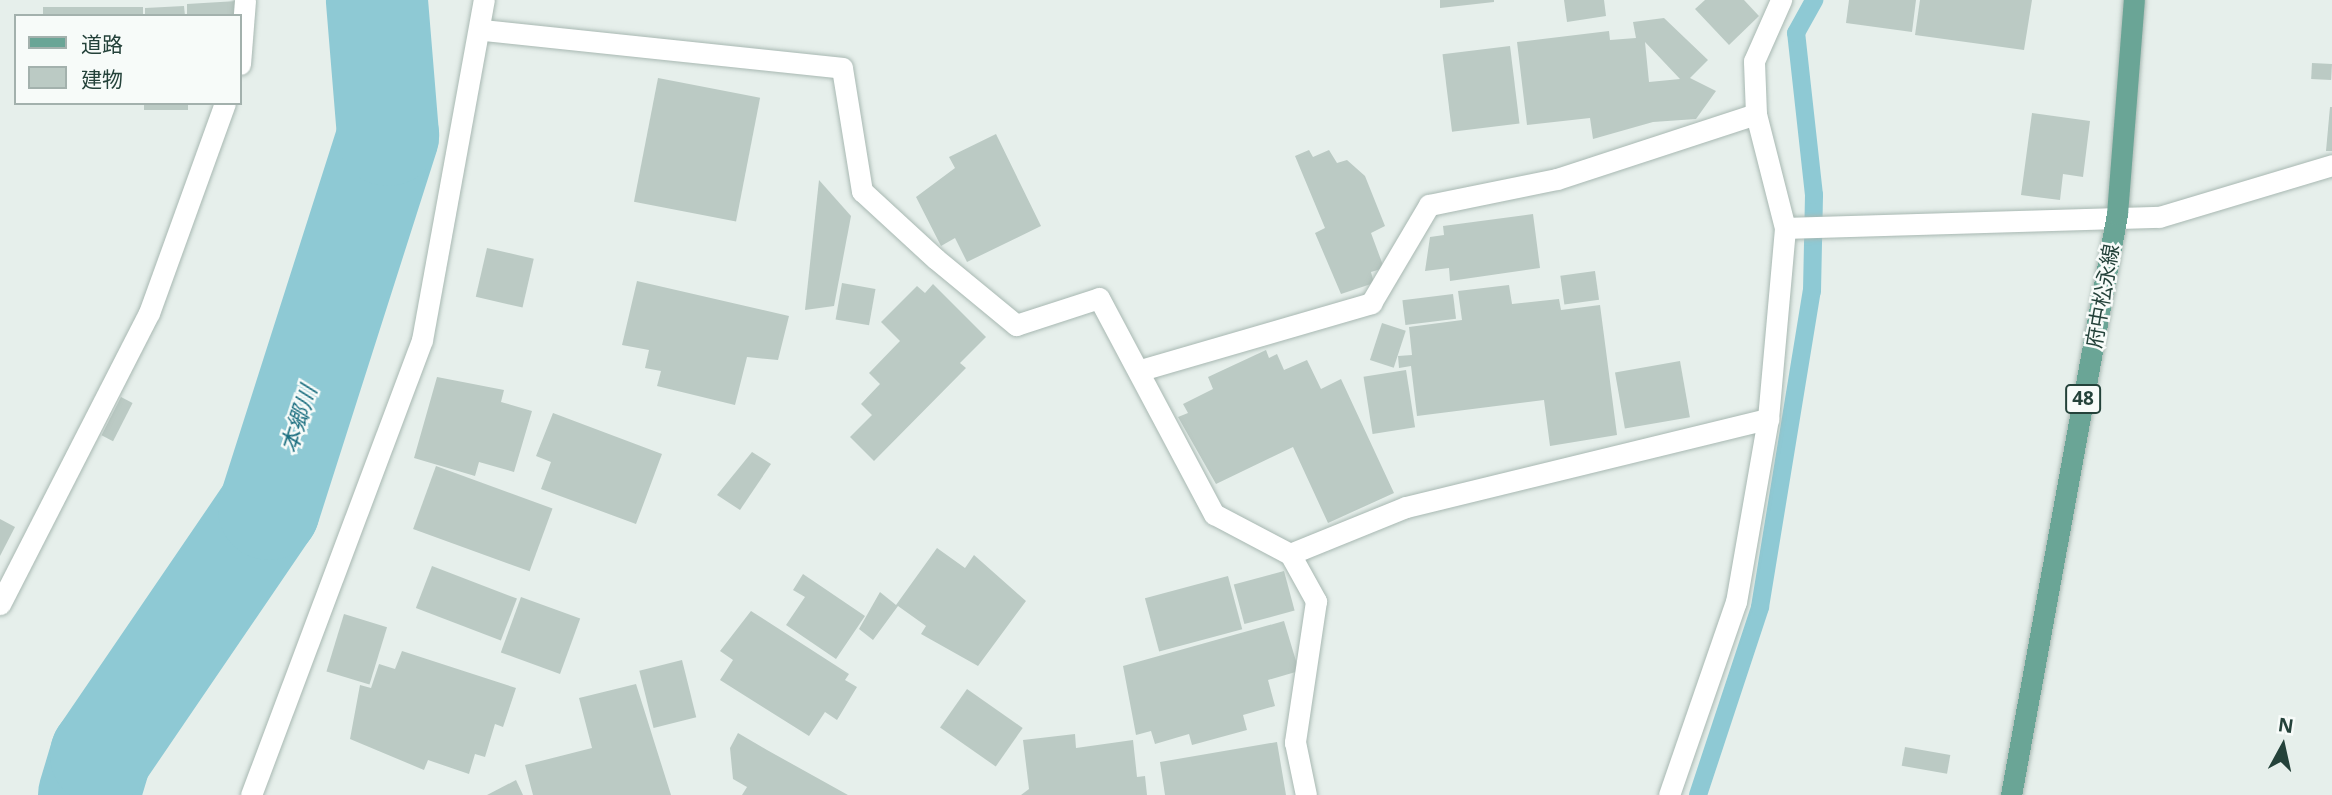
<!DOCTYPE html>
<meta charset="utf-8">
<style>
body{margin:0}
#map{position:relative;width:2332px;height:795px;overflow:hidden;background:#e6efeb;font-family:"Noto Sans","Noto Sans JP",sans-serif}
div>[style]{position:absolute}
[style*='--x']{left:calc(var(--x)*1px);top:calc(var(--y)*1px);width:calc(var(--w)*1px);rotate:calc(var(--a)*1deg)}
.stream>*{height:18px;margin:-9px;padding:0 9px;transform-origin:9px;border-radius:9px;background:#8ec9d4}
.river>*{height:102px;margin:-51px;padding:0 51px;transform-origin:51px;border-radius:51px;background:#8ec9d4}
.building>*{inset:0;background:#bbcac4;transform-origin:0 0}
.roads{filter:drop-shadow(0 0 2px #a8b8b2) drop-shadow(0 0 2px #a8b8b2)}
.minor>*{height:21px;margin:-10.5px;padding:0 10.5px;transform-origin:10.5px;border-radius:10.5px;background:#fff}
.major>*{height:21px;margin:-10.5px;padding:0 10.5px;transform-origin:10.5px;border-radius:10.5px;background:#6aa596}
span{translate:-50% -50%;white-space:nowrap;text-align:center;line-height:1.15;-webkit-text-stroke:5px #f7fbf9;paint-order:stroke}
.shield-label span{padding:2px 5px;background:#f7fbf9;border:2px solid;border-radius:5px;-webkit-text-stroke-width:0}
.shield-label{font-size:19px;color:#24423a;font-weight:700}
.street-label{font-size:21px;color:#24423a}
.water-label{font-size:23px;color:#1c6f80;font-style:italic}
.legend{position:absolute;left:14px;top:14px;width:228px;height:91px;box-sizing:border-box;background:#f7fbf9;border:2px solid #a3b1ad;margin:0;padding:9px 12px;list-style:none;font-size:21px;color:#24423a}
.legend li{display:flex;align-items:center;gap:14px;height:35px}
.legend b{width:35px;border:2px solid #a3b1ad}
.north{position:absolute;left:2248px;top:711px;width:70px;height:70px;-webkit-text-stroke:5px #f7fbf9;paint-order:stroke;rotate:8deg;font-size:19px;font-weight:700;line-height:28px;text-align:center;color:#24423a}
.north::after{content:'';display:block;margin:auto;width:24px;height:32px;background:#24423a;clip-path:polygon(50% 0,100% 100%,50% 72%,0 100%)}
</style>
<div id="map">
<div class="stream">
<i style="--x:1698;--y:795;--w:198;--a:-71.7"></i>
<i style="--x:1760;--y:607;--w:320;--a:-80.7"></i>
<i style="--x:1812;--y:291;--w:96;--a:-88.8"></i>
<i style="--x:1814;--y:195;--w:163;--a:-96.3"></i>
<i style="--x:1796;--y:33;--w:38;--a:-61"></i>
</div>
<div class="river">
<i style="--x:89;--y:795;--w:42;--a:-73.3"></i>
<i style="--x:101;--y:755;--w:298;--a:-55.7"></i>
<i style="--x:269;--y:509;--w:392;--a:-72.3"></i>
<i style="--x:388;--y:135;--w:135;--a:-94.7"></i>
</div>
<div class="building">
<i style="clip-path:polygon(1440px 0,1494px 0,1494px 2px,1440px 8px)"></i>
<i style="clip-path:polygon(1564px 0,1604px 0,1606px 16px,1567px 22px)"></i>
<i style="clip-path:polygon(1705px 0,1744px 0,1759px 16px,1729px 45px,1695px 9px)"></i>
<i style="clip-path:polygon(1849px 0,1916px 0,1912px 32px,1846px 23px)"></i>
<i style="clip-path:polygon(1920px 0,2032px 0,2024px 50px,1915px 35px)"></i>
<i style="clip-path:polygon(237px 1px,238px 16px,187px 16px,187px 4px)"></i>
<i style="clip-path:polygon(184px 6px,185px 16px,145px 16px,145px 8px)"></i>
<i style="left:43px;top:7px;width:100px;height:9px"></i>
<i style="clip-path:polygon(evenodd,1664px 18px,1708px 60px,1690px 78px,1716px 91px,1696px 119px,1653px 122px,1593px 139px,1590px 118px,1527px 125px,1517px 42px,1609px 31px,1610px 40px,1636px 38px,1633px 22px,1664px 18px,1645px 42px,1680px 79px,1649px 82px,1645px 42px)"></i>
<i style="left:1510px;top:46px;width:78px;height:68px;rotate:83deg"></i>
<i style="left:2312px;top:63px;width:20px;height:16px;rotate:3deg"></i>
<i style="left:658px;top:78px;width:104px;height:126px;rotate:11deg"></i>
<i style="left:144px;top:103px;width:44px;height:7px"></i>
<i style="clip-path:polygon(2330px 107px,2332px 107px,2332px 151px,2326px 151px)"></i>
<i style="clip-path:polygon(2032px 113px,2090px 121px,2083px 177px,2063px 174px,2060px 200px,2021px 195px)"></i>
<i style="clip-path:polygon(996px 134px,1041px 226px,967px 262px,955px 238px,941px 246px,916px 197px,955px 168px,949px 157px)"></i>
<i style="clip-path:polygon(1309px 150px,1313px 157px,1329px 150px,1337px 163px,1347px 160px,1365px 176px,1385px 226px,1371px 233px,1384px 268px,1371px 272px,1374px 283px,1341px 294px,1315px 233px,1325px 228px,1295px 156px)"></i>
<i style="clip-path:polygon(819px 180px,851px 216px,834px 306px,805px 310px)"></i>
<i style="clip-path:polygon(1533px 214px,1540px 268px,1450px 281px,1449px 268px,1425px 271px,1430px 237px,1444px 235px,1443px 226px)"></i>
<i style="left:487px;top:248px;width:48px;height:50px;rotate:13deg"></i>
<i style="left:1595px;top:271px;width:29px;height:35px;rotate:82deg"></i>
<i style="clip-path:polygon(637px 281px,789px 316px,778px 360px,747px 357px,735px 405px,657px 386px,661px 371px,645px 368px,649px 350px,622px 345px)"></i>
<i style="left:842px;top:283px;width:34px;height:37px;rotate:10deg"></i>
<i style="clip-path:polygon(933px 284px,986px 337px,960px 363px,966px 368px,874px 461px,850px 437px,872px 415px,861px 404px,880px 384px,869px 373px,900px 341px,881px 322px,917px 286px,925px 293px)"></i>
<i style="clip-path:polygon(1509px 285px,1512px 304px,1559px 299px,1561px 310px,1600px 305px,1617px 435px,1550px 446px,1544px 400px,1417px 416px,1411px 366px,1399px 368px,1398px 356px,1412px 355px,1409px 327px,1462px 320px,1458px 291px)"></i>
<i style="left:1453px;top:294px;width:25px;height:51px;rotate:83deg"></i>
<i style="left:1382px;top:323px;width:25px;height:39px;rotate:18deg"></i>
<i style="clip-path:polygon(1266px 350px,1269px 358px,1277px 354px,1284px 370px,1307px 360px,1321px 389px,1341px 379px,1394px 493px,1328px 523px,1293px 447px,1216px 484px,1178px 417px,1188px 413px,1183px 404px,1213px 389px,1208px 377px)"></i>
<i style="left:1680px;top:361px;width:57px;height:66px;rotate:80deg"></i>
<i style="left:1406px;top:370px;width:58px;height:43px;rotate:81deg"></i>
<i style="clip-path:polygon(437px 377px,504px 390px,501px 402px,532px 411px,514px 472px,479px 462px,475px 476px,414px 458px)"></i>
<i style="left:121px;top:397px;width:13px;height:43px;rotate:27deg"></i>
<i style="clip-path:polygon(553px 413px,662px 454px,636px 524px,541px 489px,551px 462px,536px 456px)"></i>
<i style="clip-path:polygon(752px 452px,771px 464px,740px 510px,717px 495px)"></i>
<i style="left:436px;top:466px;width:124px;height:67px;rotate:20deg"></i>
<i style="clip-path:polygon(0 519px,15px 527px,0 556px)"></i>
<i style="clip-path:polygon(937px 548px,965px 568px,974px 555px,1026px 601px,978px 666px,921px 634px,926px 626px,898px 606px,873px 640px,859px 629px,880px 592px,896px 605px)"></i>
<i style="left:432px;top:566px;width:91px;height:45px;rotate:21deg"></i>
<i style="left:1284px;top:571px;width:41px;height:52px;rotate:75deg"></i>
<i style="clip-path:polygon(803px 574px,865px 616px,836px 659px,786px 625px,805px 597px,793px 590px)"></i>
<i style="left:1228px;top:576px;width:55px;height:86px;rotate:75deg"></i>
<i style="left:521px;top:597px;width:63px;height:59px;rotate:20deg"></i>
<i style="clip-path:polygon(751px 611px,849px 674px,845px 680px,857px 687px,837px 720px,825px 712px,809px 736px,720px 680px,733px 660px,720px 651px)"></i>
<i style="left:344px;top:614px;width:45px;height:60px;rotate:17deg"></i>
<i style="clip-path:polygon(1284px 621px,1299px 671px,1268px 680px,1275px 706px,1243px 715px,1247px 730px,1192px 745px,1189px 734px,1155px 744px,1151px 731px,1136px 735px,1123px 666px)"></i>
<i style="clip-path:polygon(402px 651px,516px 688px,503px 727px,495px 724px,485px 757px,475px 754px,469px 774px,428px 760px,424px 770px,350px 739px,360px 685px,371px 688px,379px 664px,395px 669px)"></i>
<i style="left:682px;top:660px;width:59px;height:44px;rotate:76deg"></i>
<i style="clip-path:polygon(636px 684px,671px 795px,533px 795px,525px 765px,592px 748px,579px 698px)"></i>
<i style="left:967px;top:689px;width:68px;height:47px;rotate:35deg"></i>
<i style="clip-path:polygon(738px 733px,767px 750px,848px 795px,742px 795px,747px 787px,733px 779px,730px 748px)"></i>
<i style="clip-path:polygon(1075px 734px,1076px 748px,1133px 740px,1137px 777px,1145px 776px,1147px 795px,1021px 795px,1029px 789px,1023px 740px)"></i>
<i style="clip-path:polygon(1277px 742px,1286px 795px,1165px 795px,1160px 762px)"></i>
<i style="left:1905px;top:747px;width:46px;height:19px;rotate:10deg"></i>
<i style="clip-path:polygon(516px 780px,523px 795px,487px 795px)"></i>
</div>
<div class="roads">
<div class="minor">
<i style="--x:483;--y:30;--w:361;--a:6"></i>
<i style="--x:842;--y:68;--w:125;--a:80.8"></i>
<i style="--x:862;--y:191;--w:100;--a:42.6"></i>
<i style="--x:936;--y:259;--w:104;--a:39.5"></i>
<i style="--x:1016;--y:325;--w:87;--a:-18"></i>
<i style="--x:1099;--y:298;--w:245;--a:62"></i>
<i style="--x:1214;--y:514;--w:86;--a:27.8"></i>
<i style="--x:1290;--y:554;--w:54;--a:61"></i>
<i style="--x:1316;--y:601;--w:143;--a:98.5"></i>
<i style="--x:1295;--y:742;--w:54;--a:78.3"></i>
<i style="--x:240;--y:64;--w:64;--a:-85.5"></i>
<i style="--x:1785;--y:228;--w:374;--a:-1.7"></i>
<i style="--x:2159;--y:217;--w:181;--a:-16.7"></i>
<i style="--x:1141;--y:370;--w:240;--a:-16.2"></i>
<i style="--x:1371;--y:303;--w:114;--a:-59.4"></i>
<i style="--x:1429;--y:205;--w:131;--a:-11.5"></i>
<i style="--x:1557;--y:179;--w:209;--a:-18.1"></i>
<i style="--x:1290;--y:554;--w:125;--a:-22.1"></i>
<i style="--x:1406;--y:507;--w:373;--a:-13.7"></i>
<i style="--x:0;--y:604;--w:327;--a:-62.9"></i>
<i style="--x:149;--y:313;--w:223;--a:-70.1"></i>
<i style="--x:251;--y:795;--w:486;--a:-69.4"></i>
<i style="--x:422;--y:340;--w:346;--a:-79.7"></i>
<i style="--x:1669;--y:795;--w:204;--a:-70.9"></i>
<i style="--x:1736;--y:602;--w:186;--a:-80.1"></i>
<i style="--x:1768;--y:419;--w:192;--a:-84.9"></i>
<i style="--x:1785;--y:228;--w:118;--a:-104.3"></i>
<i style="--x:1756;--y:114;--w:53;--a:-92.2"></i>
<i style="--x:1754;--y:61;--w:67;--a:-66.1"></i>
</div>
<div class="major">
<i style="--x:2011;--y:795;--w:591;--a:-79.66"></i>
<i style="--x:2117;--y:214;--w:215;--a:-85.5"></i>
</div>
</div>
<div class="shield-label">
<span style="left:2083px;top:399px">48</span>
</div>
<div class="street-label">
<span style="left:2102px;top:296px;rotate:-80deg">府中松永線</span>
</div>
<div class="water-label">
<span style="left:298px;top:419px;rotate:-72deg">本郷川</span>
</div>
<ul class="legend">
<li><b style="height:9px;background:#6aa596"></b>道路</li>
<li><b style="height:19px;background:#bbcac4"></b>建物</li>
</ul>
<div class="north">N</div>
</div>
